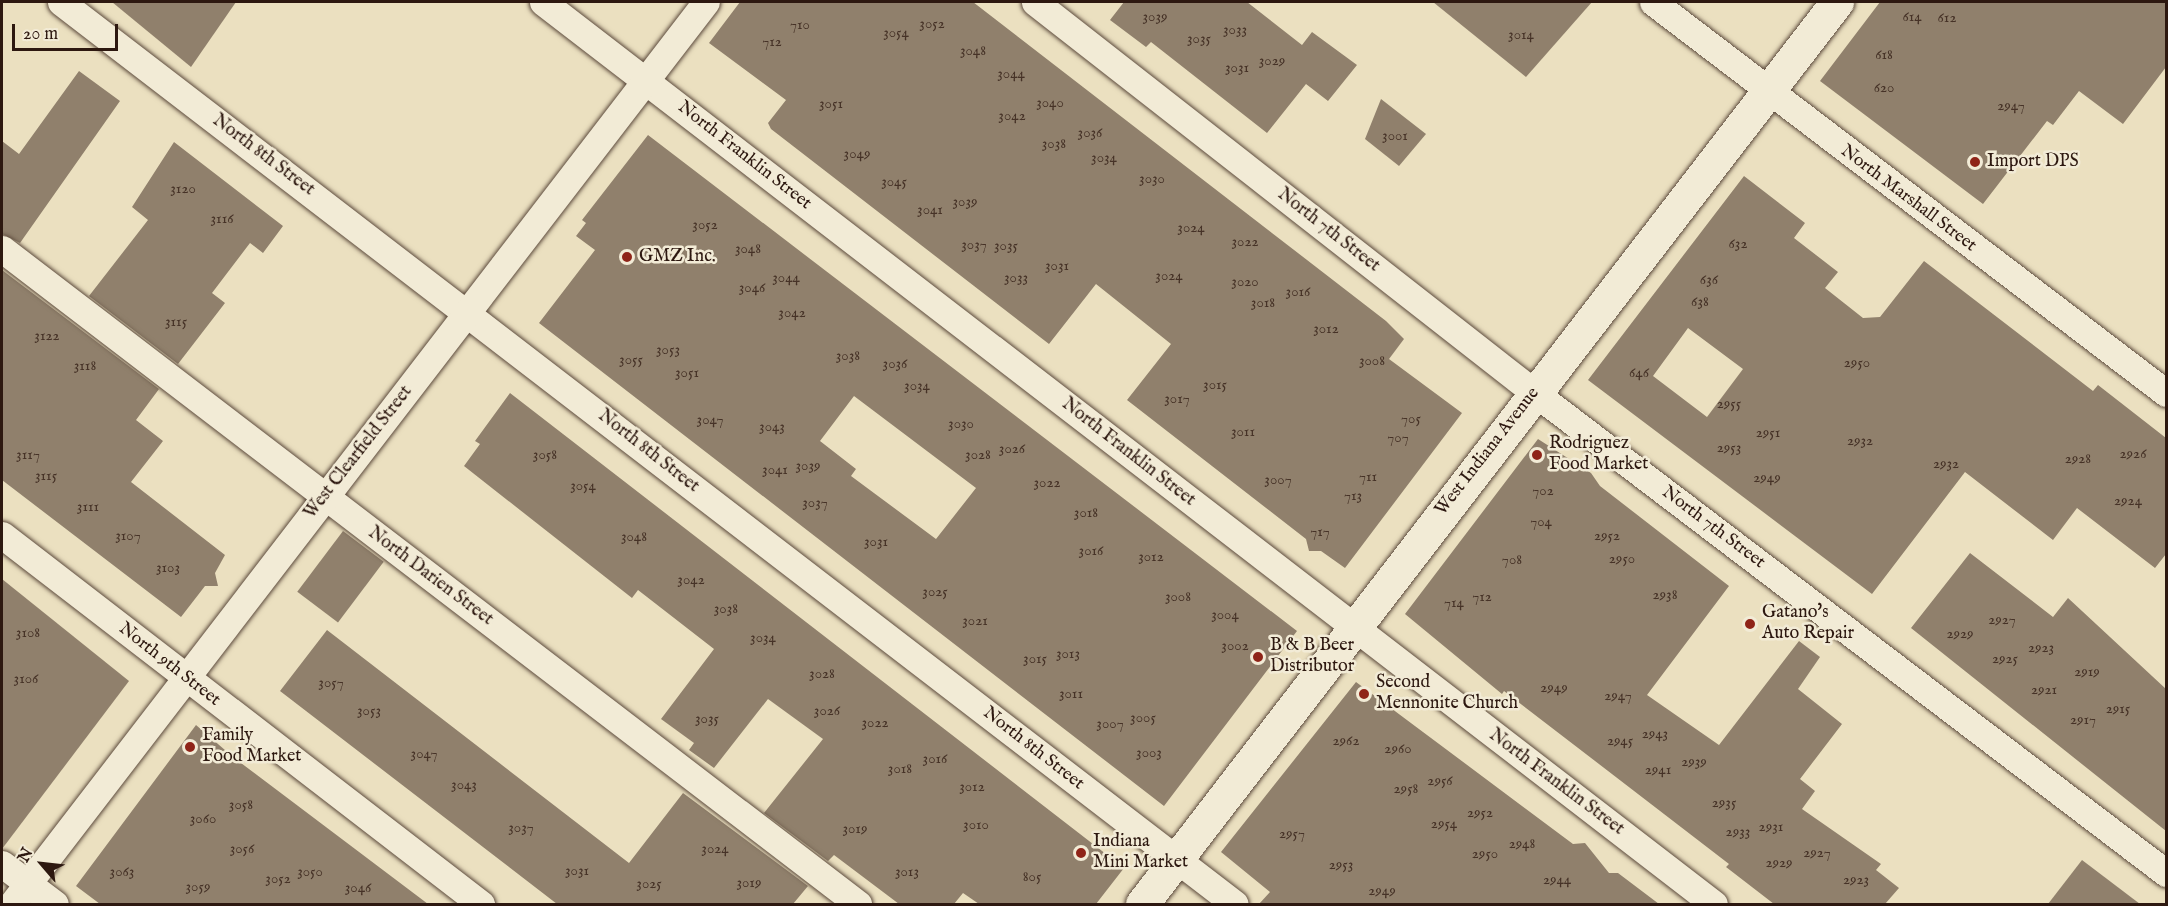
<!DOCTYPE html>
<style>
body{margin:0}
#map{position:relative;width:2168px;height:906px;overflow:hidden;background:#ebe0c0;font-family:"IM FELL English",serif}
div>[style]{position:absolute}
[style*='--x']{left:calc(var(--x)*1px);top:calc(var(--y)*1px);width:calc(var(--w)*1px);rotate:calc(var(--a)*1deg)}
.building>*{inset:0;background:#90806c;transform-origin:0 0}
.roads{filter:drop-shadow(0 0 2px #5c4a3c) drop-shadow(0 0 2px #5c4a3c)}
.street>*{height:27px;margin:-13.5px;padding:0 13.5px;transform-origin:13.5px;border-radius:13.5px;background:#f2ebd6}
.secondary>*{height:33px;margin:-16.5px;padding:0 16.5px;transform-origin:16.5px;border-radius:16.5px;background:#f2ebd6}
.dots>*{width:16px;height:16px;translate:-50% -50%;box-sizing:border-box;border:3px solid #f2ebd6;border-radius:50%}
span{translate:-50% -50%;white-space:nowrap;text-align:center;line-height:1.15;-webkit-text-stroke:5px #f2ebd6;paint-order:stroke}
.number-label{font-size:15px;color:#463227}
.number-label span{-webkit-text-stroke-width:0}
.street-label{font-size:18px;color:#2d1810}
.poi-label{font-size:18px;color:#2d1810}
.left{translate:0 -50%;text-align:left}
.frame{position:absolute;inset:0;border:3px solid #2d1810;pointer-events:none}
.north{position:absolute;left:12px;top:834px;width:60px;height:60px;-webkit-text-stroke:4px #f2ebd6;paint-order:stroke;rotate:298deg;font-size:16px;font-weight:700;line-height:24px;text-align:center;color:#2d1810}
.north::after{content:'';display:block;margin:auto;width:21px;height:27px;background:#2d1810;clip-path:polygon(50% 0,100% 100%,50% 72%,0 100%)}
.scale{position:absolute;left:12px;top:24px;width:106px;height:27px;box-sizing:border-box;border:3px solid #2d1810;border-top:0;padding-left:8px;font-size:18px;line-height:21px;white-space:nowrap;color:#2d1810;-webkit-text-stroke:4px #f2ebd6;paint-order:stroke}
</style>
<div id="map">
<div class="building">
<i style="clip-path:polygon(112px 2px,236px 2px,191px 67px)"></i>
<i style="clip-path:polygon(740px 2px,973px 2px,1386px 321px,1404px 339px,1389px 359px,1462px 413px,1345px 568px,1321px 551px,1309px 551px,1306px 539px,1127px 400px,1171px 344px,1096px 284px,1049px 344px,771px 129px,768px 123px,786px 100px,709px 43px)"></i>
<i style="clip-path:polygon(1124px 2px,1247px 2px,1302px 45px,1312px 32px,1357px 65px,1328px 101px,1306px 84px,1267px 133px,1151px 42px,1146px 47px,1110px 20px)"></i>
<i style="clip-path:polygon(1433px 2px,1592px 2px,1526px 77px)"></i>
<i style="clip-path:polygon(1880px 2px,2166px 2px,2166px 67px,2123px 124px,2079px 91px,2053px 125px,2047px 121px,1983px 204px,1820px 81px)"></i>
<i style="clip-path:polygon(79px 71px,120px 101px,20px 243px,2px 234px,2px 141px,19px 154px)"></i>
<i style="clip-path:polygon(1381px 99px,1426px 134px,1399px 166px,1365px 139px)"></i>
<i style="clip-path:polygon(evenodd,648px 135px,1297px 631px,1164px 806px,539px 323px,595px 250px,576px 236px,586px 223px,582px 220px,648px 135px,854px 396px,976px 488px,936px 539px,851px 476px,856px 469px,820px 441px,854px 396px)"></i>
<i style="clip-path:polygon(174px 142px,283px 226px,263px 253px,250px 243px,212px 293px,225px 303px,178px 364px,89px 296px,148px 220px,132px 207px)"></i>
<i style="clip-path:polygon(evenodd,1744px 176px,1805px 223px,1794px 238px,1838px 272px,1825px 288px,1863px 318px,1880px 317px,1924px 261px,2093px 391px,2098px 385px,2166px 438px,2166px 554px,2155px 568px,2077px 508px,2053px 540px,1965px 472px,1872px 594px,1588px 380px,1744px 176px,1688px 328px,1743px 369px,1707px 417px,1653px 376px,1688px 328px)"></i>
<i style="clip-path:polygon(2px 270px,159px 389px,136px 420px,163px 441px,131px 482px,225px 555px,215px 573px,218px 586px,205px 586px,181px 617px,2px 480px)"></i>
<i style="clip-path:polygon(510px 393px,1124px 868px,1096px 904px,979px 904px,963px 893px,954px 904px,899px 904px,834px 855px,828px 861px,764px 813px,823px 739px,768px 699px,714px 768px,689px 750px,694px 743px,661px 719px,714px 649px,638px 590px,632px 598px,464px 466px,480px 444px,475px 441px)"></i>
<i style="clip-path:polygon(1538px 439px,1591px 473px,1600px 486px,1729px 586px,1647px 695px,1719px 745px,1799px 641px,1820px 657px,1798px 689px,1842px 724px,1800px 779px,1815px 791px,1802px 809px,1881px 864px,1876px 870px,1899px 888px,1885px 904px,1774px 904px,1726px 867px,1729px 864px,1504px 691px,1502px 694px,1405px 614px)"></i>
<i style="left:343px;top:531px;width:51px;height:76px;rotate:37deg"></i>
<i style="clip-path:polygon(1970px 553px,2053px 617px,2068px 598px,2166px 689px,2166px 831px,1911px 628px)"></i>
<i style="clip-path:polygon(2px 579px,129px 681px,2px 849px)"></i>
<i style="clip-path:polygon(327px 630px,629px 863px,683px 793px,808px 886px,793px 904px,557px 904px,280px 691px)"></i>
<i style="clip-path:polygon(1356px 682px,1573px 844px,1585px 843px,1609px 873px,1618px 873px,1659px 904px,1259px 904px,1270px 892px,1221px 852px)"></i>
<i style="clip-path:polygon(196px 725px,233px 757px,428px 904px,100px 904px,76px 886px)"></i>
<i style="clip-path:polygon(2082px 860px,2140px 904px,2048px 904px)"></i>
</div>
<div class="roads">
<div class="street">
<i style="--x:61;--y:2;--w:1480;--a:37.54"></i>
<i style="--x:543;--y:2;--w:1478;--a:37.61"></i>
<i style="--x:1035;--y:2;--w:635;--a:38.03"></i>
<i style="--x:1535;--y:393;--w:793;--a:37.26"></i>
<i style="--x:1653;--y:2;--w:645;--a:37.31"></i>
<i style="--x:2;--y:249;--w:1078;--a:37.42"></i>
<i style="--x:2;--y:535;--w:605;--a:37.61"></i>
<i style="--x:2;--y:864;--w:66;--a:37"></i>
<i style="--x:12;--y:904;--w:1138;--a:-52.43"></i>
</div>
<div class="secondary">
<i style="--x:1142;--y:904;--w:1139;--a:-52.39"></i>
</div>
</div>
<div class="dots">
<i style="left:1975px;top:162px;background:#8f2418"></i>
<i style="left:627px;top:257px;background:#8f2418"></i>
<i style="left:1537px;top:455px;background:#8f2418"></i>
<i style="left:1750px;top:624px;background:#8f2418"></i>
<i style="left:1258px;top:657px;background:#8f2418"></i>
<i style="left:1364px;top:694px;background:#8f2418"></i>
<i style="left:190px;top:747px;background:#8f2418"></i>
<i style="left:1081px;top:853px;background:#8f2418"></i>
</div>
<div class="number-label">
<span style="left:1155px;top:17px">3039</span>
<span style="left:1912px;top:17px">614</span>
<span style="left:1947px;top:18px">612</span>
<span style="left:932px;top:24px">3052</span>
<span style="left:800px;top:25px">710</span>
<span style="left:1235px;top:30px">3033</span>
<span style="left:896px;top:33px">3054</span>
<span style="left:1521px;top:35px">3014</span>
<span style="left:1199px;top:39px">3035</span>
<span style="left:772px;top:42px">712</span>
<span style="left:973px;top:51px">3048</span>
<span style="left:1884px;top:55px">618</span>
<span style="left:1272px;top:61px">3029</span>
<span style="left:1237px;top:68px">3031</span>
<span style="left:1011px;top:74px">3044</span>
<span style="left:1884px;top:88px">620</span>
<span style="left:1050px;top:103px">3040</span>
<span style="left:831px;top:104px">3051</span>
<span style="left:2011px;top:106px">2947</span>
<span style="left:1012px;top:116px">3042</span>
<span style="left:1090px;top:133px">3036</span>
<span style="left:1395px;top:136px">3001</span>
<span style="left:1054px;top:144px">3038</span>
<span style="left:857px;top:154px">3049</span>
<span style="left:1104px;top:158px">3034</span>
<span style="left:1152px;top:179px">3030</span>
<span style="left:894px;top:182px">3045</span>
<span style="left:183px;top:189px">3120</span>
<span style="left:965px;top:202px">3039</span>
<span style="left:930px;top:210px">3041</span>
<span style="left:222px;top:219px">3116</span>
<span style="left:705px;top:225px">3052</span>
<span style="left:1191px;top:228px">3024</span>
<span style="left:1245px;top:242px">3022</span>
<span style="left:1738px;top:244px">632</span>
<span style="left:974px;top:245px">3037</span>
<span style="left:1006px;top:246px">3035</span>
<span style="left:748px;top:249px">3048</span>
<span style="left:1057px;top:266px">3031</span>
<span style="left:1169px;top:276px">3024</span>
<span style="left:786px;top:278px">3044</span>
<span style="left:1016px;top:278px">3033</span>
<span style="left:1709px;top:280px">636</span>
<span style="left:1245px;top:282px">3020</span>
<span style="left:752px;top:288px">3046</span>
<span style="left:1298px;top:292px">3016</span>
<span style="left:1700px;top:302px">638</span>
<span style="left:1263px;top:303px">3018</span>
<span style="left:792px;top:313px">3042</span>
<span style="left:176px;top:322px">3115</span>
<span style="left:1326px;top:329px">3012</span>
<span style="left:47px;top:336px">3122</span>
<span style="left:668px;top:350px">3053</span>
<span style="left:848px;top:356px">3038</span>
<span style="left:631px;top:360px">3055</span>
<span style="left:1372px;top:361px">3008</span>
<span style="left:1857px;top:363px">2950</span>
<span style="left:895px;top:364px">3036</span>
<span style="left:85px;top:366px">3118</span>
<span style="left:687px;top:373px">3051</span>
<span style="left:1639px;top:373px">646</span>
<span style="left:1215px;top:385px">3015</span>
<span style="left:917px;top:386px">3034</span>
<span style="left:1177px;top:399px">3017</span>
<span style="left:1729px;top:404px">2955</span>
<span style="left:1411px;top:419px">705</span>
<span style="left:710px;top:420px">3047</span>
<span style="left:961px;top:424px">3030</span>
<span style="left:772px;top:427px">3043</span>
<span style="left:1243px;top:432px">3011</span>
<span style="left:1768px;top:433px">2951</span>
<span style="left:1398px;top:438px">707</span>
<span style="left:1860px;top:441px">2932</span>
<span style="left:1729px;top:448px">2953</span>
<span style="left:1012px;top:449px">3026</span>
<span style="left:2133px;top:454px">2926</span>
<span style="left:28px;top:455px">3117</span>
<span style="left:545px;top:455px">3058</span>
<span style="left:978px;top:455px">3028</span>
<span style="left:2078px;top:459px">2928</span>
<span style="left:1946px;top:464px">2932</span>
<span style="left:808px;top:466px">3039</span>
<span style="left:775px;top:470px">3041</span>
<span style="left:46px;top:476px">3115</span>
<span style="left:1368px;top:477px">711</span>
<span style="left:1767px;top:478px">2949</span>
<span style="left:1278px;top:480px">3007</span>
<span style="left:1047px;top:483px">3022</span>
<span style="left:583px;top:486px">3054</span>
<span style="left:1543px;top:491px">702</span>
<span style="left:1353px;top:496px">713</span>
<span style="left:2128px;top:501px">2924</span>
<span style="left:815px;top:503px">3037</span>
<span style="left:88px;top:507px">3111</span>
<span style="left:1086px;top:513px">3018</span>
<span style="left:1541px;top:522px">704</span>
<span style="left:1320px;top:532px">717</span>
<span style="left:128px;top:536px">3107</span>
<span style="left:1607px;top:536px">2952</span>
<span style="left:634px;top:537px">3048</span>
<span style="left:876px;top:542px">3031</span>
<span style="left:1091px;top:551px">3016</span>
<span style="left:1151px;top:557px">3012</span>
<span style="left:1622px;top:559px">2950</span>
<span style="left:1512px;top:560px">708</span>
<span style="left:168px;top:568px">3103</span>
<span style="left:691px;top:580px">3042</span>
<span style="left:935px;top:592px">3025</span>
<span style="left:1665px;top:595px">2938</span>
<span style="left:1178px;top:597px">3008</span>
<span style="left:1482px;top:597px">712</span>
<span style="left:1454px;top:603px">714</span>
<span style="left:726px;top:609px">3038</span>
<span style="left:1225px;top:615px">3004</span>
<span style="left:2002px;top:620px">2927</span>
<span style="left:975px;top:621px">3021</span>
<span style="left:28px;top:633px">3108</span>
<span style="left:1960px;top:634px">2929</span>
<span style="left:763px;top:638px">3034</span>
<span style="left:1235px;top:646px">3002</span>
<span style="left:2041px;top:648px">2923</span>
<span style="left:1068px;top:654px">3013</span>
<span style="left:1035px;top:659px">3015</span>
<span style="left:2005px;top:659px">2925</span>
<span style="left:2087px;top:672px">2919</span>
<span style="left:822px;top:674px">3028</span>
<span style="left:26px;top:679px">3106</span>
<span style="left:331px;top:683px">3057</span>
<span style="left:1554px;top:688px">2949</span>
<span style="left:2044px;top:690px">2921</span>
<span style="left:1071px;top:694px">3011</span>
<span style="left:1618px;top:696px">2947</span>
<span style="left:2118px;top:709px">2915</span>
<span style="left:369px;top:711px">3053</span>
<span style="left:827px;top:711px">3026</span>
<span style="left:1143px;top:718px">3005</span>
<span style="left:707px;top:719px">3035</span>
<span style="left:2083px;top:720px">2917</span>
<span style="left:875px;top:723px">3022</span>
<span style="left:1110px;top:724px">3007</span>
<span style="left:1655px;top:734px">2943</span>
<span style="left:1346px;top:741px">2962</span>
<span style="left:1620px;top:741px">2945</span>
<span style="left:1398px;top:749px">2960</span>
<span style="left:1149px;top:753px">3003</span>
<span style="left:424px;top:754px">3047</span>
<span style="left:935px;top:759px">3016</span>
<span style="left:1694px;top:762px">2939</span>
<span style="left:900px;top:769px">3018</span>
<span style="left:1658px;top:770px">2941</span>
<span style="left:1440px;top:781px">2956</span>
<span style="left:464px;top:785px">3043</span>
<span style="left:972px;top:787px">3012</span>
<span style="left:1406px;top:789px">2958</span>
<span style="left:1724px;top:803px">2935</span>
<span style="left:241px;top:805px">3058</span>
<span style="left:1480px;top:813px">2952</span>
<span style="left:203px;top:819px">3060</span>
<span style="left:1444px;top:824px">2954</span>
<span style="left:976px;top:825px">3010</span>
<span style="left:1771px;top:827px">2931</span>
<span style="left:521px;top:828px">3037</span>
<span style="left:855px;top:829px">3019</span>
<span style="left:1738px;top:832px">2933</span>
<span style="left:1292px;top:834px">2957</span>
<span style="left:1522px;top:844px">2948</span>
<span style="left:242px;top:849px">3056</span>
<span style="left:715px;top:849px">3024</span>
<span style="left:1817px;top:853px">2927</span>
<span style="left:1485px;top:854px">2950</span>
<span style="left:1779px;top:863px">2929</span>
<span style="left:1341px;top:865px">2953</span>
<span style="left:577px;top:871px">3031</span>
<span style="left:122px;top:872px">3063</span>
<span style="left:310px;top:872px">3050</span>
<span style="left:907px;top:872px">3013</span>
<span style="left:1032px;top:877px">805</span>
<span style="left:278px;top:879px">3052</span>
<span style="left:1557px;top:880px">2944</span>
<span style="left:1856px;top:880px">2923</span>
<span style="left:749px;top:883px">3019</span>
<span style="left:649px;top:884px">3025</span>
<span style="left:198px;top:887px">3059</span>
<span style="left:358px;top:888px">3046</span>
<span style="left:1382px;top:891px">2949</span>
</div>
<div class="street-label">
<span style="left:263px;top:156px;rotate:37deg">North 8th Street</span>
<span style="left:744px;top:156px;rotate:38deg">North Franklin Street</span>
<span style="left:1908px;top:199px;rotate:37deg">North Marshall Street</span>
<span style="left:1328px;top:231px;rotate:38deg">North 7th Street</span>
<span style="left:648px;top:452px;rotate:38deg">North 8th Street</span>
<span style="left:1488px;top:452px;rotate:-52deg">West Indiana Avenue</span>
<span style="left:359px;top:453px;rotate:-52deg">West Clearfield Street</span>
<span style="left:1128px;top:453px;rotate:38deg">North Franklin Street</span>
<span style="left:1713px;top:528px;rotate:37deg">North 7th Street</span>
<span style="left:430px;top:577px;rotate:37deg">North Darien Street</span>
<span style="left:169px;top:665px;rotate:38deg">North 9th Street</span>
<span style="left:1033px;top:749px;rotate:38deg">North 8th Street</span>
<span style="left:1556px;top:783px;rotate:37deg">North Franklin Street</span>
</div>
<div class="poi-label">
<span class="left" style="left:1987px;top:162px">Import DPS</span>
<span class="left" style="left:639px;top:257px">GMZ Inc.</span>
<span class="left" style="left:1549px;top:455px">Rodriguez<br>Food Market</span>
<span class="left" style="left:1762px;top:624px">Gatano's<br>Auto Repair</span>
<span class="left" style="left:1270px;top:657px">B &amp; B Beer<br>Distributor</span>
<span class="left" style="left:1376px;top:694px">Second<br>Mennonite Church</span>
<span class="left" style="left:202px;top:747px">Family<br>Food Market</span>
<span class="left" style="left:1093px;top:853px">Indiana<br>Mini Market</span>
</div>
<div class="frame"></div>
<div class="north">N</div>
<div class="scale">20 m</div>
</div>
